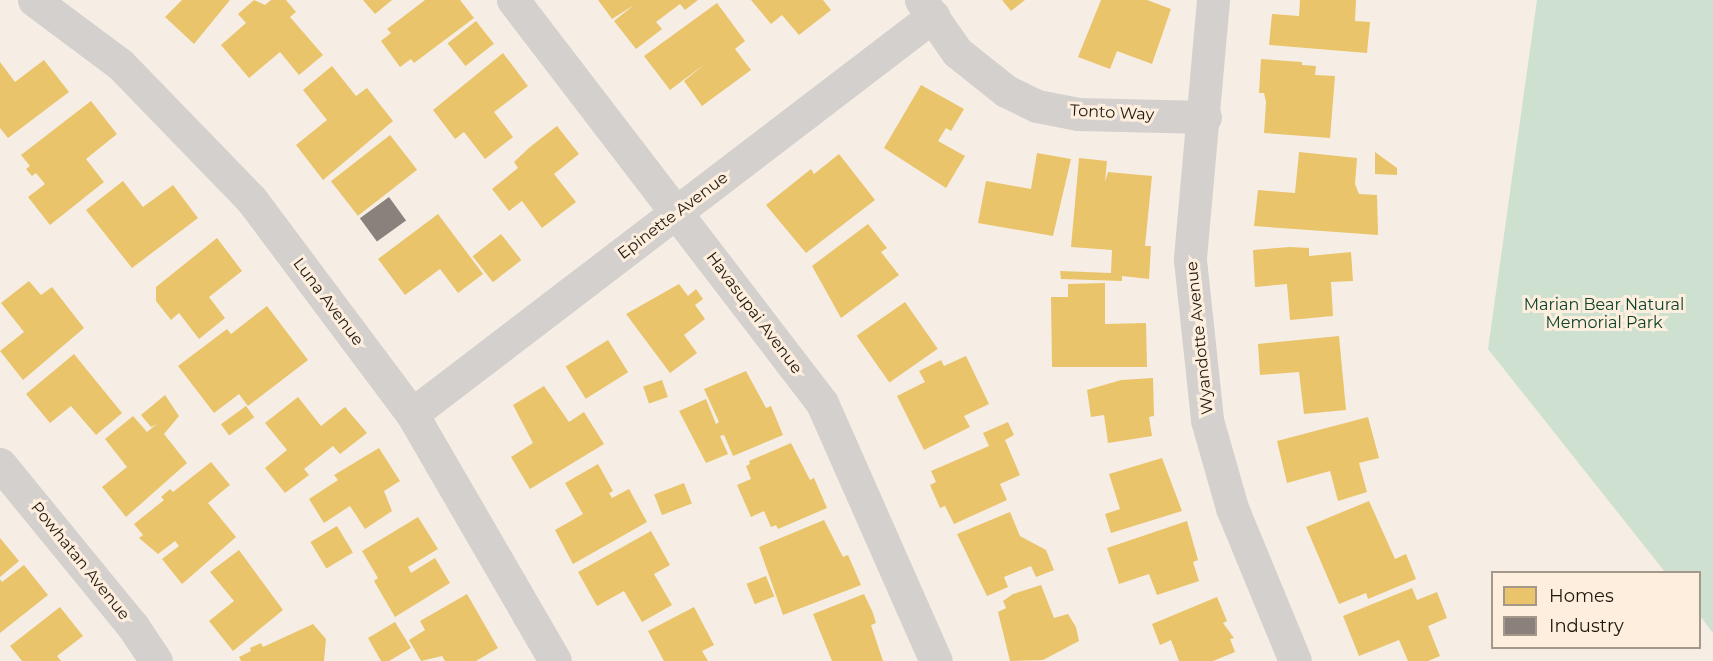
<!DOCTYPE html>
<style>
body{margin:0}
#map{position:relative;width:1713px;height:661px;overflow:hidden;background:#f6eee5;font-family:Montserrat,sans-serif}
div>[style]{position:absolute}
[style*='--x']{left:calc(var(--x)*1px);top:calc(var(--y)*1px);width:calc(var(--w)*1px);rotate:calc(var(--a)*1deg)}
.green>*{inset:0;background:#cee0d0}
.homes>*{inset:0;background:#e9c46a;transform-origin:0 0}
.industry>*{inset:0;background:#8a817c;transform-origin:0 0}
.minor>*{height:33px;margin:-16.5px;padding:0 16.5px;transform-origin:16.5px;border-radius:16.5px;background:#d3d0ce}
span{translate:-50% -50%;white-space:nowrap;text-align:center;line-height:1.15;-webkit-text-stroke:6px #fdeede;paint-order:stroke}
.street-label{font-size:16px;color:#1f170d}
.park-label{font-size:16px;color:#0a432a}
.legend{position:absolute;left:1491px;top:571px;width:210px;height:78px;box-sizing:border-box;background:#fdeede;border:2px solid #a4988a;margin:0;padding:8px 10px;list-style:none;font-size:18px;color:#1f170d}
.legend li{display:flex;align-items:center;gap:12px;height:30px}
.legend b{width:30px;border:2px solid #a4988a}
</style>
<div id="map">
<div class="green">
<i style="clip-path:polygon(1537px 0,1713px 0,1713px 633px,1700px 616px,1700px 572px,1665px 572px,1488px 349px)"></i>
</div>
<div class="homes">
<i style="clip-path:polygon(182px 0,230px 0,194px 44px,165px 17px)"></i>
<i style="clip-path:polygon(254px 0,265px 5px,271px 0,286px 0,296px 12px,290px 17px,323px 55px,299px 75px,280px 52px,249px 78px,221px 45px,246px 23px,238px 14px)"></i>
<i style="clip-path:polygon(363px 0,392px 0,375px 14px)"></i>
<i style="clip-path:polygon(425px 0,460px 0,474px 18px,414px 63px,411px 59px,400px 67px,381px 41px,391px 33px,387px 29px)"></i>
<i style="clip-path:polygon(598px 0,698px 0,685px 10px,680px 4px,656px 22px,662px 29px,636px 49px,614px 21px,634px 5px,612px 19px)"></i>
<i style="clip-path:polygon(751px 0,823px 0,831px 10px,799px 35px,782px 15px,771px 24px)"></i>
<i style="clip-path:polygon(1002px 0,1025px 0,1011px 11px)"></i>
<i style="clip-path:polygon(1101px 0,1147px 0,1171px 9px,1152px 64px,1117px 51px,1110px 69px,1078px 57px)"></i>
<i style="clip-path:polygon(1300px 0,1356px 0,1355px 21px,1370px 22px,1367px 53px,1269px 45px,1272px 14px,1299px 16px)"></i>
<i style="clip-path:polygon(717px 3px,745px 41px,735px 49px,751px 70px,702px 106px,684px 81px,706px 63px,670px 90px,644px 56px)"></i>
<i style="left:476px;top:21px;width:29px;height:36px;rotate:52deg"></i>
<i style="clip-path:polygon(503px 53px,528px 86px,494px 112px,513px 137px,485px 159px,464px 132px,455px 139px,433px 110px)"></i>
<i style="clip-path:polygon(1261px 59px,1302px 62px,1302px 65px,1316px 66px,1315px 75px,1335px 76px,1330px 138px,1264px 133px,1266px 102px,1264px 93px,1259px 93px)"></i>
<i style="clip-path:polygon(44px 60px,69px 92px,8px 138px,0 128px,0 62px,15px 82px)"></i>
<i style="clip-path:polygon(332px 66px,356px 96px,367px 88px,393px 121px,323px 180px,296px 145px,327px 120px,303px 90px)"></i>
<i style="clip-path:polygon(921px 85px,964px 109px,951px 131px,946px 128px,938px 141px,965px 156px,946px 188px,884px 148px)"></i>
<i style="clip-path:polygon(91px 101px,117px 134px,86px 159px,104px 182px,50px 225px,28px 197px,45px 184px,36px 173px,32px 176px,26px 169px,30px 166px,21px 155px)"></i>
<i style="clip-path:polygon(557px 126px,579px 154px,554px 174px,576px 202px,542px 228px,522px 201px,509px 211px,492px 189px,518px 168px,514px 162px,530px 147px)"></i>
<i style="left:390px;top:135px;width:44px;height:75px;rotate:52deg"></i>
<i style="clip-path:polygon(1299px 152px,1357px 158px,1355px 184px,1359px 194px,1377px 195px,1378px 235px,1254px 226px,1258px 190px,1295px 193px)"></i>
<i style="clip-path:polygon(1375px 152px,1397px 168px,1397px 175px,1375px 174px)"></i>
<i style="clip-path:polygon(1037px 153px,1071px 159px,1053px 236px,978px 223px,986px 181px,1031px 189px)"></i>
<i style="clip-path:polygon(839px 154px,875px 200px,806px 253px,766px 205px,811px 169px,814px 174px)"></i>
<i style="clip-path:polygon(1079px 158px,1107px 161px,1105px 182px,1108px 172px,1152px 176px,1145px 246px,1151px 246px,1149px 279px,1122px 276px,1122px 281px,1061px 279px,1060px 271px,1111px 273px,1112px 250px,1071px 247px)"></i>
<i style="clip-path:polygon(123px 181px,143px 207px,173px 185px,198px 218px,132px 268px,86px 210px)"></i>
<i style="clip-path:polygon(438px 214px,483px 274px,458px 293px,440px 269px,405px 295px,378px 259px)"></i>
<i style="clip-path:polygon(868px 224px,887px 248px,881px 252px,899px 275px,841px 318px,812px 266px)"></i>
<i style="left:501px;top:234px;width:33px;height:36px;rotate:52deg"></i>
<i style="clip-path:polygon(217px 238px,242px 271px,209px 297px,225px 318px,199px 339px,179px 313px,171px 320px,156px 301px,156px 287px)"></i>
<i style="clip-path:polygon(1290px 247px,1309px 248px,1309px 256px,1351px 252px,1353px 281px,1331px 282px,1333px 316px,1290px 320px,1287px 284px,1255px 287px,1253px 250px)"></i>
<i style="clip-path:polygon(29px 281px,41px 295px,52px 287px,84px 328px,23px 380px,0 351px,24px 332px,1px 303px)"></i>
<i style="clip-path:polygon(1105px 283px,1105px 324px,1146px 323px,1147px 367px,1052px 367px,1051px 297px,1068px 297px,1068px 284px)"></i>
<i style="clip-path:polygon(679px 284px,688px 296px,696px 289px,703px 299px,695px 305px,705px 319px,684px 335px,697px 353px,670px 373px,626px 314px)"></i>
<i style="left:905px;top:302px;width:57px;height:59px;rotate:55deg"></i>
<i style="clip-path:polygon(267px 306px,308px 360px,248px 406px,239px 394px,214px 413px,178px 366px,227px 329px,231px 334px)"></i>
<i style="clip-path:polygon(1339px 336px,1346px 410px,1304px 414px,1299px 372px,1260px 375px,1258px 344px)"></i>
<i style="left:608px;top:340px;width:38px;height:50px;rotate:58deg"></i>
<i style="clip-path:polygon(74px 354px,122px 413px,96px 435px,71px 406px,50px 423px,26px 394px)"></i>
<i style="clip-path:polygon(966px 356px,989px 404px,964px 416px,970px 427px,924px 450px,897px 396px,925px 382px,919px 371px,941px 360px,944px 366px)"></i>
<i style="clip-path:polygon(746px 371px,766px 408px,771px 406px,783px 435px,733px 456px,724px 435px,720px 436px,728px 454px,706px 463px,679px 411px,706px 399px,716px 424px,719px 422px,704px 389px)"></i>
<i style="clip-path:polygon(1153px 378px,1154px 416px,1149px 417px,1152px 436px,1108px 443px,1104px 415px,1091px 417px,1087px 390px,1121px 380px)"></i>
<i style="left:662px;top:380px;width:18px;height:20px;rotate:71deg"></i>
<i style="clip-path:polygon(544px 386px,569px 422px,584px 412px,604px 444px,530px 489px,511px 457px,533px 443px,513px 405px)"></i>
<i style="clip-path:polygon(165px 395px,179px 416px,164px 434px,187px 463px,126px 517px,102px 487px,127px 467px,105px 439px,133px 416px,147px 432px,157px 424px,151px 427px,141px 415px)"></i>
<i style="clip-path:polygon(298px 397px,321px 426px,345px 407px,367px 433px,340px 454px,333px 446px,304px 469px,309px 475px,285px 493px,265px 468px,287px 450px,265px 423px)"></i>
<i style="left:246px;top:406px;width:14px;height:31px;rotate:54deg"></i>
<i style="clip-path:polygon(1368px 417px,1379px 458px,1359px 463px,1367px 492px,1338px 501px,1330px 471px,1287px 483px,1277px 441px)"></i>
<i style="clip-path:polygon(1008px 422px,1014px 435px,1005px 440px,1020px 475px,1000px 484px,1007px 500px,954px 524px,945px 506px,940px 508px,930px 485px,936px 482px,931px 471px,989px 446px,983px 433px)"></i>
<i style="clip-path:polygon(791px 443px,810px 480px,814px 478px,827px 508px,778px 529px,776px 525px,771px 527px,764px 511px,751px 517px,737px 485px,751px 479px,746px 466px,750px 464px,749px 461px)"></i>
<i style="clip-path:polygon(379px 448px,400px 481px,384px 491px,392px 511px,365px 529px,350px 506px,324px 523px,309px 499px,338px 480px,334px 475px)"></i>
<i style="clip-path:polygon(1162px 458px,1182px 511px,1111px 533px,1105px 514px,1120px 509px,1109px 474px)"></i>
<i style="clip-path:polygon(211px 462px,230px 485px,208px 503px,236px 537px,182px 584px,162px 559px,179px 546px,175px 541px,158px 554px,139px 538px,143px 535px,134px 524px,164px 500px,161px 497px,170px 489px,173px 492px)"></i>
<i style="clip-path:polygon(598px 464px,613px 491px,609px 493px,612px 498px,629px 489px,647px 522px,573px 564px,555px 530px,583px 514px,565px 483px)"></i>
<i style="left:684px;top:483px;width:22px;height:32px;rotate:69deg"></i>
<i style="clip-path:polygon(1369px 501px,1395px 559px,1406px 554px,1416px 579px,1368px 599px,1366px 593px,1339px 604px,1306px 527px)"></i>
<i style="clip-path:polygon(1010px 512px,1020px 536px,1046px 550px,1054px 570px,1036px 577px,1031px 566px,1004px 577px,1008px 587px,987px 596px,957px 534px)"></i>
<i style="clip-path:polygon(418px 517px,438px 549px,408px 567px,411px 573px,435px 558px,450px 583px,395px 617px,374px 581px,378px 578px,362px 551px)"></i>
<i style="clip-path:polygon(824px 520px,843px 557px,848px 555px,861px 585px,783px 615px,759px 547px)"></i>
<i style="clip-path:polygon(1187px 521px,1198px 560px,1193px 562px,1199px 581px,1157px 595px,1149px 574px,1119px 584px,1107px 548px)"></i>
<i style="left:337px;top:526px;width:31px;height:31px;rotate:59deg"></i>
<i style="clip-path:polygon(651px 531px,670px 565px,654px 574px,672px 605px,642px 622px,624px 591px,597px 606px,578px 572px)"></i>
<i style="clip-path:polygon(0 538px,19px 561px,0 577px)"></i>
<i style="clip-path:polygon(239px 550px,283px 610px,233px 651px,209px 621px,234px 601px,210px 572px)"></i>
<i style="clip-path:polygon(24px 565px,48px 595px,0 633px,0 579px,2px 582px)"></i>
<i style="left:766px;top:576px;width:22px;height:21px;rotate:68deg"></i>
<i style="clip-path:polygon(1041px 585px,1054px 618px,1068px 614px,1076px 627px,1079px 641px,1043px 660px,1010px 661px,998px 612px,1006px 608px,1003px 601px,1013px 594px)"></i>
<i style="clip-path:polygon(1412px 588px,1417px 600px,1437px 592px,1447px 618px,1428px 626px,1440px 656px,1428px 661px,1408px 661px,1399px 640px,1359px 656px,1343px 616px)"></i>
<i style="clip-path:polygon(467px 594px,498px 648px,476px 661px,445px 661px,442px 656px,421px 661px,409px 640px,425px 630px,420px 621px)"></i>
<i style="clip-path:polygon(864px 594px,873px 613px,876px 623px,871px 625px,883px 661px,832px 661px,813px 614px)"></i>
<i style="clip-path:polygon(1217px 597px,1227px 621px,1223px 623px,1234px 638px,1230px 639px,1235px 652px,1213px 661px,1179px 661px,1171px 640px,1160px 645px,1152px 624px)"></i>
<i style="clip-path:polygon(60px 607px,83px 636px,57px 656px,61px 661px,22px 661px,10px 646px)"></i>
<i style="clip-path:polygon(694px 607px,714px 645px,702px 651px,708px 661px,664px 661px,648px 631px)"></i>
<i style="clip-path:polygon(395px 622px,411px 648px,389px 661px,381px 661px,368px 638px)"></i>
<i style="clip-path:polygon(313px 624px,326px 639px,324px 661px,241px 661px,239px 657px,251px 651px,250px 648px,261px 643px,263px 647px)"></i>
</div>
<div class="industry">
<i style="left:389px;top:197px;width:29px;height:36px;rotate:54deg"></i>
</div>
<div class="minor">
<i style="--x:34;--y:0;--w:107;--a:36.7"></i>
<i style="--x:120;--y:64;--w:188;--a:45.9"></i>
<i style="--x:251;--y:199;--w:269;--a:53.2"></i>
<i style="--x:412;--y:414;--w:285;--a:59.9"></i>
<i style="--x:513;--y:0;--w:508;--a:52.52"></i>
<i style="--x:822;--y:403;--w:282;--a:66.2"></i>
<i style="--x:921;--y:0;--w:63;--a:55.3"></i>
<i style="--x:957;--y:52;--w:63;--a:38.5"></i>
<i style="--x:1006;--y:91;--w:34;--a:26"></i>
<i style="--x:1037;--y:106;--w:42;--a:11"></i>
<i style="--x:1078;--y:114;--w:127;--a:1.4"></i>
<i style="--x:1213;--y:0;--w:261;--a:95.1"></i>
<i style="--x:1190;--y:260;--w:161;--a:83.9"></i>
<i style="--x:1207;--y:420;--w:91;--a:74.1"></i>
<i style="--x:1232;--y:508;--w:165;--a:67.6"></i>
<i style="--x:412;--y:414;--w:656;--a:-37.38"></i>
<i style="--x:0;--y:464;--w:208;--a:50.7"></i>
<i style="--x:132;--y:625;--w:43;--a:56.3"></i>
</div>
<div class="street-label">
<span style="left:1112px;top:113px;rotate:3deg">Tonto Way</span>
<span style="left:673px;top:216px;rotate:-37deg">Epinette Avenue</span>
<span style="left:328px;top:302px;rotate:53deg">Luna Avenue</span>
<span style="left:754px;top:313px;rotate:53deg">Havasupai Avenue</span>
<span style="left:1200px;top:338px;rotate:-96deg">Wyandotte Avenue</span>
<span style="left:80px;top:561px;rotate:51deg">Powhatan Avenue</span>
</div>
<div class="park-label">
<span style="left:1604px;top:314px">Marian Bear Natural<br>Memorial Park</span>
</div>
<ul class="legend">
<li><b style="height:16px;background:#e9c46a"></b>Homes</li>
<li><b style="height:16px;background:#8a817c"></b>Industry</li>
</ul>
</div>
